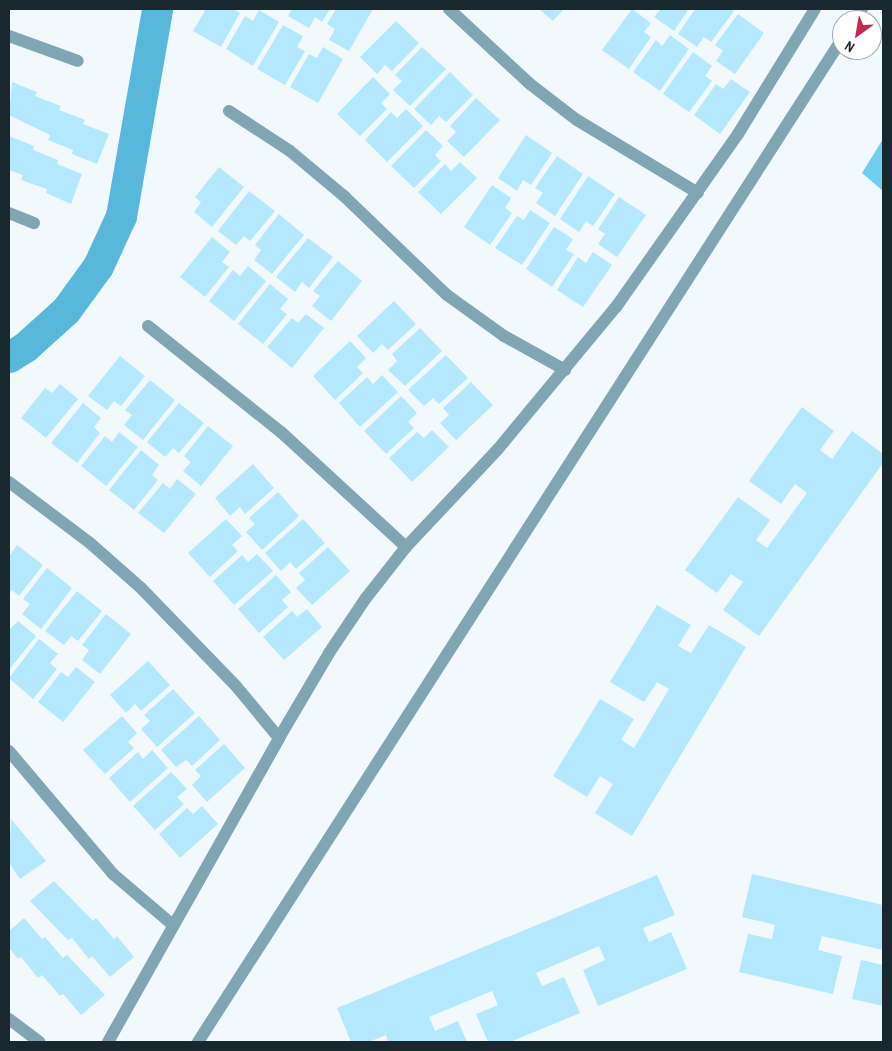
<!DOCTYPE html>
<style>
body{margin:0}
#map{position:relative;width:892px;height:1051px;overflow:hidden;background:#f1f9fd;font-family:"Archivo Narrow",sans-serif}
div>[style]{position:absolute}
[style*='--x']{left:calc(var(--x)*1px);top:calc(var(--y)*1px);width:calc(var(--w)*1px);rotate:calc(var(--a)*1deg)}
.forest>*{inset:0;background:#6fcef2}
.canal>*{height:31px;margin:-15.5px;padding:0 15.5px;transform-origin:15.5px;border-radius:15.5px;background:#58b8db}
.building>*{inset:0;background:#b3e8fe}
.lane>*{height:12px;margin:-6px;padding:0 6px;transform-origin:6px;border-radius:6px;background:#80a5b5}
.street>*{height:12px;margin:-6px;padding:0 6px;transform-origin:6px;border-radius:6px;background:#80a5b5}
span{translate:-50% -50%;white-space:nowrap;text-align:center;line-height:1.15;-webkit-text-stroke:4px #fff;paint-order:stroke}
.frame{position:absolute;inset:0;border:10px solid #18282e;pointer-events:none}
.north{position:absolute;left:832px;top:10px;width:50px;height:50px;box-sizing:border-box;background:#fff;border:1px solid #a3a9ab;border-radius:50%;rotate:212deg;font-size:14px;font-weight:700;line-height:20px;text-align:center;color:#18282e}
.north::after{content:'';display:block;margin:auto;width:18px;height:22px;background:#be2d49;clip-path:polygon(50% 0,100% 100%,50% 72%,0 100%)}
</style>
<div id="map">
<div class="forest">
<i style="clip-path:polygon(883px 139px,883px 191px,862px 173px)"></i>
</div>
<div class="canal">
<i style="--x:9;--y:357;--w:19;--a:-32"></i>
<i style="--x:25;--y:347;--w:55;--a:-42.1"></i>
<i style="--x:66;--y:310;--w:54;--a:-54"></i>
<i style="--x:98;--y:266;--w:55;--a:-65.3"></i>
<i style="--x:121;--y:216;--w:210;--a:-80.1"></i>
</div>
<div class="building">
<i style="clip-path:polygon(206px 9px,233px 9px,240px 13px,221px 47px,193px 31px)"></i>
<i style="clip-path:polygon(292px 9px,330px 9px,322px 22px,315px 17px,309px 28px,288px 16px)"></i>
<i style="clip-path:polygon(336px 9px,373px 9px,349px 51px,329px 40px,335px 29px,327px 24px)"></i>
<i style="clip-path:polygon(539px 9px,564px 9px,553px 21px)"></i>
<i style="clip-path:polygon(632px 9px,651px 23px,644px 32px,651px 37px,629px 69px,602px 50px)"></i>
<i style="clip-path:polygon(661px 9px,689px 9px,674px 31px,654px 17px)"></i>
<i style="clip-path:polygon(695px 9px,731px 9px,734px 11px,711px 42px,704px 37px,697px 47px,678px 34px)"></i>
<i style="clip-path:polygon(259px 10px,279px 22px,253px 66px,226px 49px,245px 16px,253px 21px)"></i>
<i style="clip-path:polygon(738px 14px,764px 33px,735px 74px,716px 61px,723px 51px,715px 45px)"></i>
<i style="clip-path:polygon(396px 21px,419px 43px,392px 71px,385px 65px,377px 74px,360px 57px)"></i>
<i style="clip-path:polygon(283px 25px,303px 36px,297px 47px,305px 51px,285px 85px,257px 69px)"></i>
<i style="clip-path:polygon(670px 35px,689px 49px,660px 91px,633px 72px,656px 40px,662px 46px)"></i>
<i style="clip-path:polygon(323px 47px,343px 59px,318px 103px,290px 87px,309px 54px,317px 58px)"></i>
<i style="clip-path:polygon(422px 47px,446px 69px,410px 106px,393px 90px,402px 81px,395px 75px)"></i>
<i style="clip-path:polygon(693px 52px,712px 66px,705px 76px,712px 81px,689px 112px,663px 94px)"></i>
<i style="clip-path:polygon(450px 72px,473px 95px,446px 122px,439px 116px,431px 125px,414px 109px)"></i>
<i style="clip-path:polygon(373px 77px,390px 94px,381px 103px,387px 109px,360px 136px,337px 114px)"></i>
<i style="clip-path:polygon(731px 79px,750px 92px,720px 134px,694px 115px,716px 84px,723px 89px)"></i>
<i style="clip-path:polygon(12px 82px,37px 92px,35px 96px,61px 106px,59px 110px,85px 120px,83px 124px,109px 134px,97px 164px,72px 154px,73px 150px,48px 140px,50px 135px,9px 115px)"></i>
<i style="clip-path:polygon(476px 98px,500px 120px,464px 157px,447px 141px,456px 132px,450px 126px)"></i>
<i style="clip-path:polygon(406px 109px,423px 126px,387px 162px,365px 140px,391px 112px,397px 118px)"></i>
<i style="clip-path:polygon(426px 130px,443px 146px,435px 155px,441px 161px,414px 188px,391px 166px)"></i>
<i style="clip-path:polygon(526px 135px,552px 153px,531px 185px,523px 180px,517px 191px,498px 178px)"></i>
<i style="clip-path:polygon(9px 136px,34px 146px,33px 150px,58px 160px,57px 164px,82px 174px,71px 204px,46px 193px,47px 189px,21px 180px,23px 175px,9px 170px)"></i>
<i style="clip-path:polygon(557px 156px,583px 174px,555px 216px,536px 203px,543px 193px,535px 188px)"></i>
<i style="clip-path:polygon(460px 162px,477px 178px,441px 214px,418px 192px,445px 164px,451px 171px)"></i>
<i style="clip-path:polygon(219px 167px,244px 187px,212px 227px,194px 212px,201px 202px,195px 197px)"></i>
<i style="clip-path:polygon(588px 176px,615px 194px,593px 226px,586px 221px,579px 232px,560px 219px)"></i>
<i style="clip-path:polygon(492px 185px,511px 198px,505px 208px,512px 213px,490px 245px,464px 227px)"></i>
<i style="clip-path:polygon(249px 191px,275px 211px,250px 241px,244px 236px,236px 245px,218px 231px)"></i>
<i style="clip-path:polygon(619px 197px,646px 215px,617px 257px,598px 244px,605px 234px,598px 229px)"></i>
<i style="clip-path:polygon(530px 210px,550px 223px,522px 265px,495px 248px,517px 216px,524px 220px)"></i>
<i style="clip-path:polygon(279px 214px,304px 235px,272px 274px,254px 260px,261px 250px,255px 245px)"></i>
<i style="clip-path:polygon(554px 227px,573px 239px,566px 250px,574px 254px,552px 287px,526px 269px)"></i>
<i style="clip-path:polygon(212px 237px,230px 252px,222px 262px,229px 267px,205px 297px,180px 277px)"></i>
<i style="clip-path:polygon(308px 238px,333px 257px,309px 288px,302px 282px,295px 292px,276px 277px)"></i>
<i style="clip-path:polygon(593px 252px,612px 265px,583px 307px,557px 290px,578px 257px,586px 263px)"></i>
<i style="clip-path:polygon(338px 261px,362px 281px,331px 321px,312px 306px,320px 296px,313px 291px)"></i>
<i style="clip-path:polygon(248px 266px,266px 281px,234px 321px,209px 301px,233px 270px,240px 276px)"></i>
<i style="clip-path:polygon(270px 284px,288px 299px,280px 309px,287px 314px,263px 344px,238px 324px)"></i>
<i style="clip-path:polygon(394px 301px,416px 324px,388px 350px,382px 344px,373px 353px,357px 336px)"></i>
<i style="clip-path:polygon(306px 314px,324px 328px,292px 368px,267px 347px,292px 318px,298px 323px)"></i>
<i style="clip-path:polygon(420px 328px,442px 351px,405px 386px,388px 370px,397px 361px,392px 354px)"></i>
<i style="clip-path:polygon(350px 341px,366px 358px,357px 367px,363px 373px,335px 400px,313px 376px)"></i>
<i style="clip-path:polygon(446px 355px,468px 378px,439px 404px,433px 398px,424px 406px,408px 390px)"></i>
<i style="clip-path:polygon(120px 356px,145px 376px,121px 406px,114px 401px,107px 410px,88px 396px)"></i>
<i style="clip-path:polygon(382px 375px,398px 392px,360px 427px,339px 403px,367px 377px,373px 384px)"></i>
<i style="clip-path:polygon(150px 380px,175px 400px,143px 440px,124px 425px,132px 415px,125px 410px)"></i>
<i style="clip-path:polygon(471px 382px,493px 405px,456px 440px,440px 423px,449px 415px,443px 408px)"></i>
<i style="clip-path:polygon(60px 384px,78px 399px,46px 438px,21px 418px,45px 388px,52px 393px)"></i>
<i style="clip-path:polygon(401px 396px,417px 413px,408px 422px,414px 428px,386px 454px,364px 431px)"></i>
<i style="clip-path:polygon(83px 403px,101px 418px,94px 427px,100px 433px,77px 463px,51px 443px)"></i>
<i style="clip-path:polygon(179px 403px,204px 423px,179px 453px,173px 448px,165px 457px,147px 442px)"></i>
<i style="clip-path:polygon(802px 407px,834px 431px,820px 450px,832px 459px,852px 431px,883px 454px,883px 463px,759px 636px,723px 610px,743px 582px,731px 574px,717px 593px,685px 570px,738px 497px,770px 520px,756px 540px,767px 548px,807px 493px,795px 484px,781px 504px,749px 481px)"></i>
<i style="clip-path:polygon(208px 426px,233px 446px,201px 486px,183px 471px,191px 462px,184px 456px)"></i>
<i style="clip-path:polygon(432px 430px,449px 447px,412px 482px,389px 458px,417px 432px,424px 438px)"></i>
<i style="clip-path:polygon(119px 432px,138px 447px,106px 486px,81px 466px,105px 436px,112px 442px)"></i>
<i style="clip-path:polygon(141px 450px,159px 465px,152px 475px,158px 480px,134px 510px,109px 490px)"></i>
<i style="clip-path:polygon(253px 464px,274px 488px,245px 514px,240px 507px,230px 516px,215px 498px)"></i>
<i style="clip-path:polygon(177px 479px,196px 494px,164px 533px,138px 513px,163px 483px,170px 489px)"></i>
<i style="clip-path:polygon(278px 492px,299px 516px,262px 550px,246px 532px,255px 524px,249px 518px)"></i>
<i style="clip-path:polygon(226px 519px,242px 536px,232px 545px,238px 551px,210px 577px,188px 553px)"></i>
<i style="clip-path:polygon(303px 519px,325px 543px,296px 569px,290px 562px,281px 571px,265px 553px)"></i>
<i style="clip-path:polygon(17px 545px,43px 565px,19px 596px,12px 590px,9px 594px,9px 556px)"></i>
<i style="clip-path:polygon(328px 547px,350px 571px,312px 605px,296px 588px,305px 580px,299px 573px)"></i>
<i style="clip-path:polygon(257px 554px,273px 571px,234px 605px,213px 581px,242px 555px,248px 562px)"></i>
<i style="clip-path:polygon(47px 568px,72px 588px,41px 629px,22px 614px,30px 604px,23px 599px)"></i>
<i style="clip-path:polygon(276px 575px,291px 592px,282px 600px,288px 607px,259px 633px,238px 609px)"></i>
<i style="clip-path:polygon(77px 591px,102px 611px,78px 641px,71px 636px,64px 645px,45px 631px)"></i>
<i style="clip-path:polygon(657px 605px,691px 625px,678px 646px,691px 653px,709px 625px,746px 647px,632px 836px,595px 813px,613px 784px,600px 776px,587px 797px,553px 776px,600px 699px,634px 719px,621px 740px,634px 748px,669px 689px,657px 682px,644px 702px,610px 682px)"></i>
<i style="clip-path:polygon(307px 609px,322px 627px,284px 660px,263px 637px,292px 611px,297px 617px)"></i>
<i style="clip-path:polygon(106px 614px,131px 634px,100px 674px,82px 660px,89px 650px,82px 645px)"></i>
<i style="clip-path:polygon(18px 621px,36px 636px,9px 670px,9px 630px)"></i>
<i style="clip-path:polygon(39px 639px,58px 654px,50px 663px,57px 669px,33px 699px,9px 678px)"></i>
<i style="clip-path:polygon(148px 661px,170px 685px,141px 711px,135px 704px,126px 713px,110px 695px)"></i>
<i style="clip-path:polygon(76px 667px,95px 682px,63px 722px,38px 702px,61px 672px,68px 677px)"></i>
<i style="clip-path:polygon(173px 689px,195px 713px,157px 747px,141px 729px,150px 721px,144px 715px)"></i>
<i style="clip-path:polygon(122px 716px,137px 733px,128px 742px,134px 748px,105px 774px,83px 750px)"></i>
<i style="clip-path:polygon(199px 716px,220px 740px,192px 766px,186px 760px,176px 767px,161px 750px)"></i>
<i style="clip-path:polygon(224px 744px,245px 768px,207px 802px,192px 785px,201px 776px,195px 770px)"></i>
<i style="clip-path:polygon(152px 750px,168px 768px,130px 802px,109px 778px,138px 752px,143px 759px)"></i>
<i style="clip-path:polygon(171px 772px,187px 789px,177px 797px,184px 804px,155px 830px,133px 806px)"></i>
<i style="clip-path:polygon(202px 806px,218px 824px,180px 858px,159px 834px,187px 808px,193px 814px)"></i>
<i style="clip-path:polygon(11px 819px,46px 861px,20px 879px,9px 863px)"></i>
<i style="clip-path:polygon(752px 874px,883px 905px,883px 950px,822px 936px,818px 950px,842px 956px,833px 994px,739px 972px,748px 934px,772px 939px,775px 925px,742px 917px)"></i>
<i style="clip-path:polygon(657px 875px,675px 915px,643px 928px,649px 942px,671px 932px,687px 969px,598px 1006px,583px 970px,605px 960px,599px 946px,536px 973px,542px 986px,564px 977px,580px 1013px,510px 1042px,488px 1042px,476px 1014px,498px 1005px,492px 991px,429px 1017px,435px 1031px,458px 1021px,467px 1042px,388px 1042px,386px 1035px,369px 1042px,351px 1042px,337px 1008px)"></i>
<i style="clip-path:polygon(54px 881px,93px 921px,96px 918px,114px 939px,117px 936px,134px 957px,110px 977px,92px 956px,89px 959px,72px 938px,68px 940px,30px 901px)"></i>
<i style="clip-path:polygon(24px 918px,42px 939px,45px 937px,63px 958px,67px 955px,105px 995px,81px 1015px,63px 994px,60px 996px,42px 975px,38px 978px,21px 957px,18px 959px,9px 948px,9px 931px)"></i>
<i style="clip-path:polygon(861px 960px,883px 965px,883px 1006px,852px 999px)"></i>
</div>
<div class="lane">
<i style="--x:449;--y:9;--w:110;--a:42.8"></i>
<i style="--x:530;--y:84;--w:59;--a:37.5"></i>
<i style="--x:577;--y:120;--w:141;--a:31.1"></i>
<i style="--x:9;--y:36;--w:73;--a:19.9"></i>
<i style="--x:229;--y:111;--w:73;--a:33.3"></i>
<i style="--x:290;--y:151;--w:72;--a:39.9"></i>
<i style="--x:345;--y:197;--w:141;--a:43.9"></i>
<i style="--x:447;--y:295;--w:70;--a:35.7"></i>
<i style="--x:504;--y:336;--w:70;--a:29.1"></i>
<i style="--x:9;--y:213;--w:27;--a:22"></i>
<i style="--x:148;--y:326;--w:170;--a:38.6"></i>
<i style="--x:281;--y:432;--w:170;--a:42.6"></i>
<i style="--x:9;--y:482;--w:101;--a:37"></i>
<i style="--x:90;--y:543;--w:68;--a:41.4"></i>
<i style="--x:141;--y:588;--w:136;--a:45.9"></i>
<i style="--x:236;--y:686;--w:67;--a:50.4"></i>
<i style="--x:9;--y:751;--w:161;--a:49.8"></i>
<i style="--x:113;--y:874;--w:79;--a:40.4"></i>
<i style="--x:9;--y:1019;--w:38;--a:37"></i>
<i style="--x:108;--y:1042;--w:349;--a:-60.6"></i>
<i style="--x:279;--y:738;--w:99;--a:-59.5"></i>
<i style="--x:329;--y:653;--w:66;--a:-56.1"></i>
<i style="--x:366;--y:598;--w:65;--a:-51.9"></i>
<i style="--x:406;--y:547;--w:134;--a:-46.8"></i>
<i style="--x:498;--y:449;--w:185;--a:-50.3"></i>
<i style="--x:616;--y:307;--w:212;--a:-54.8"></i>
<i style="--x:738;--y:134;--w:147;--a:-58.4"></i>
</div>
<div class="street">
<i style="--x:854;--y:20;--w:14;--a:-54"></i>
<i style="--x:198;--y:1042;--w:1192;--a:-57.3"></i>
</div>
<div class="frame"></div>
<div class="north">N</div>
</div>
